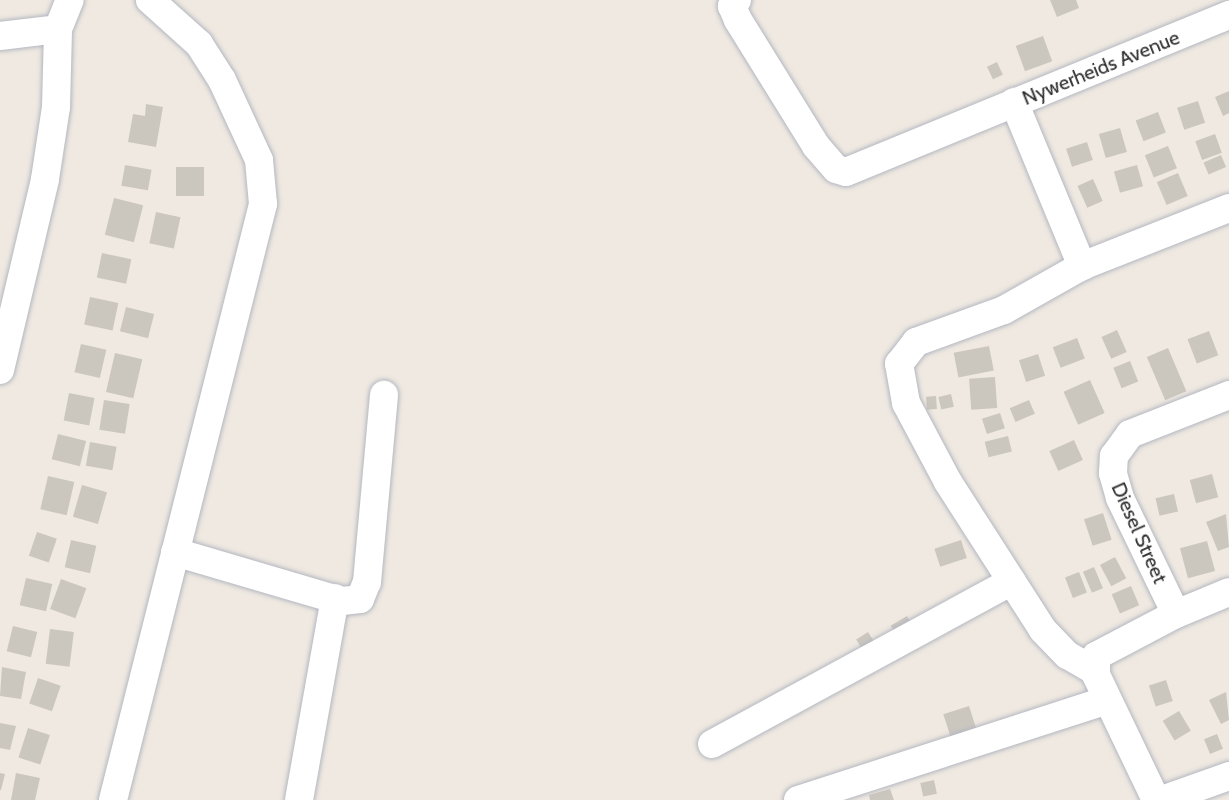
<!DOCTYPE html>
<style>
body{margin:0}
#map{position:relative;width:1229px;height:800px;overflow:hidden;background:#efe9e1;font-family:Cabin,sans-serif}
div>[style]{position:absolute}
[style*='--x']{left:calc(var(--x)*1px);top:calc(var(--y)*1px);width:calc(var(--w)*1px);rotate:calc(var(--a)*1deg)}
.building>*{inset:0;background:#cbc7bf;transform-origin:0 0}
.roads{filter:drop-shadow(0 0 2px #b4b7c1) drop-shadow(0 0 2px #b4b7c1)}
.street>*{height:28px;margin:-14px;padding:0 14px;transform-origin:14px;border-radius:14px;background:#fff}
span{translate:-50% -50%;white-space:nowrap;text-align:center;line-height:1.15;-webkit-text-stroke:4.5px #fff;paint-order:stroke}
.street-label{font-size:20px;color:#2e2e2e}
</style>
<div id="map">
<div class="building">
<i style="clip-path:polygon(1050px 0,1076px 0,1079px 8px,1057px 17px)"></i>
<i style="left:1043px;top:36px;width:27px;height:29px;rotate:70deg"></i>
<i style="left:997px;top:62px;width:14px;height:11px;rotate:65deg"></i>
<i style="clip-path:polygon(1229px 91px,1229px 113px,1223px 116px,1215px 97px)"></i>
<i style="left:1198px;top:101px;width:23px;height:22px;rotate:72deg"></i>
<i style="clip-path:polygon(146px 104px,163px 107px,156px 147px,128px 142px,133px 114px,145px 116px)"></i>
<i style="left:1158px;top:112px;width:22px;height:24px;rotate:69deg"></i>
<i style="left:1120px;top:128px;width:25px;height:22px;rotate:74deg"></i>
<i style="left:1215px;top:134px;width:20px;height:21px;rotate:70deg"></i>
<i style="left:1087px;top:142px;width:19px;height:22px;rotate:72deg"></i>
<i style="left:1168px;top:146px;width:24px;height:25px;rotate:68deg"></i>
<i style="left:1221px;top:155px;width:13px;height:19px;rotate:67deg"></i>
<i style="left:125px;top:165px;width:27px;height:21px;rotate:10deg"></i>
<i style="left:1137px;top:165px;width:22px;height:24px;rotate:74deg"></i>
<i style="left:176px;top:167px;width:28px;height:29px"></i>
<i style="left:1178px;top:173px;width:25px;height:23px;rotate:67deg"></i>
<i style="left:1093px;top:179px;width:24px;height:17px;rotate:66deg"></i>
<i style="left:114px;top:198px;width:30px;height:38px;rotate:14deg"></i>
<i style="left:156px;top:212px;width:25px;height:32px;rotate:12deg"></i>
<i style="left:102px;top:253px;width:30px;height:25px;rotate:12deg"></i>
<i style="left:90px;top:297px;width:29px;height:28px;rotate:12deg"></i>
<i style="left:126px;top:307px;width:29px;height:25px;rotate:14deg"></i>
<i style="left:1117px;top:330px;width:24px;height:17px;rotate:66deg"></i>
<i style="left:1209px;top:331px;width:26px;height:23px;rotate:69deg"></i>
<i style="left:1077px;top:338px;width:22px;height:26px;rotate:69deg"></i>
<i style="left:81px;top:344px;width:26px;height:29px;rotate:13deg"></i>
<i style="left:989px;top:346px;width:25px;height:36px;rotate:79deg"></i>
<i style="left:1168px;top:348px;width:47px;height:23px;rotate:67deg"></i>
<i style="left:115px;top:353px;width:28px;height:40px;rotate:13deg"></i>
<i style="left:1038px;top:354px;width:23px;height:20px;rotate:72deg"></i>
<i style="left:1130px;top:361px;width:22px;height:18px;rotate:68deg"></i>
<i style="left:995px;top:377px;width:31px;height:26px;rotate:86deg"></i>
<i style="left:1090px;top:380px;width:36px;height:29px;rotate:66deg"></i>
<i style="left:69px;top:393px;width:26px;height:28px;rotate:11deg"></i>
<i style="left:951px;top:394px;width:13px;height:13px;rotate:77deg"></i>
<i style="left:936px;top:396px;width:13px;height:10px;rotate:86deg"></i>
<i style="left:104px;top:400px;width:26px;height:30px;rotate:9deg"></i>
<i style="left:1029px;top:400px;width:15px;height:21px;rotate:67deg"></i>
<i style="left:1000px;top:413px;width:16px;height:19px;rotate:72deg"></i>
<i style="left:58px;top:434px;width:29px;height:26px;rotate:14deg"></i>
<i style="left:1008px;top:436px;width:16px;height:24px;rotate:76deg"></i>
<i style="left:1074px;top:440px;width:22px;height:27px;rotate:66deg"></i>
<i style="left:90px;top:442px;width:27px;height:24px;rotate:10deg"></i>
<i style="left:1212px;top:474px;width:24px;height:23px;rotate:75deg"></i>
<i style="left:48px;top:476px;width:27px;height:34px;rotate:13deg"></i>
<i style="left:82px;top:485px;width:26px;height:33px;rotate:16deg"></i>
<i style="left:1174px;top:494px;width:18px;height:19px;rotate:77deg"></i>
<i style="left:1103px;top:513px;width:28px;height:20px;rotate:72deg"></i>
<i style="clip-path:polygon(1226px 514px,1229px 547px,1218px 551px,1206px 522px)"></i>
<i style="left:37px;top:532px;width:21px;height:25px;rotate:19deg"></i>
<i style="left:71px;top:540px;width:26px;height:28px;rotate:13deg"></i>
<i style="left:961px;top:540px;width:19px;height:28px;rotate:72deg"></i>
<i style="left:1207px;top:541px;width:31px;height:28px;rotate:75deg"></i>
<i style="left:1115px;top:557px;width:24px;height:17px;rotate:62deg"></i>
<i style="left:1094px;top:567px;width:23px;height:12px;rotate:67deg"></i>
<i style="left:1079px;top:572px;width:22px;height:15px;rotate:69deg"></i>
<i style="left:26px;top:578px;width:27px;height:28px;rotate:13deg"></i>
<i style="left:61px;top:579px;width:27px;height:32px;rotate:20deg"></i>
<i style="left:1131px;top:586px;width:21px;height:21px;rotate:67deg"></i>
<i style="left:907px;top:616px;width:17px;height:19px;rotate:59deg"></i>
<i style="left:13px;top:626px;width:25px;height:26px;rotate:14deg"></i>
<i style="left:50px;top:629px;width:24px;height:35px;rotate:7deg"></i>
<i style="left:868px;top:632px;width:13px;height:14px;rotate:58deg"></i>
<i style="clip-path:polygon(2px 667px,26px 672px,21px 699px,0 696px)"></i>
<i style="left:38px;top:678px;width:24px;height:27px;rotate:19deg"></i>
<i style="left:1166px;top:680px;width:22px;height:18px;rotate:72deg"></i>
<i style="clip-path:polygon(1226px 692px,1229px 720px,1221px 724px,1209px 700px)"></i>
<i style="left:969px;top:706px;width:28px;height:27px;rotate:72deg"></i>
<i style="left:1179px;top:711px;width:23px;height:19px;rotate:59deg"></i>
<i style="clip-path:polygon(0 723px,16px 726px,10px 750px,0 748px)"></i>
<i style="left:28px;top:728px;width:23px;height:31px;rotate:18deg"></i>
<i style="left:1217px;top:734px;width:16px;height:14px;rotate:68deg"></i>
<i style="clip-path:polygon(0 773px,5px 774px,1px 790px,0 790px)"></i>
<i style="clip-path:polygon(16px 773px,40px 778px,35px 800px,11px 800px)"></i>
<i style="left:934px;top:780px;width:14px;height:14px;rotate:78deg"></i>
<i style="clip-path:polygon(890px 789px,894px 800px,870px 800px,869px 795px)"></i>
</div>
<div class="roads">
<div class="street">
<i style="--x:737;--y:0;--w:8;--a:130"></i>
<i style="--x:732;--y:6;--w:15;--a:67"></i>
<i style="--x:738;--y:20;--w:148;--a:58.2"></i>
<i style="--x:816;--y:146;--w:30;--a:49"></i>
<i style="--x:836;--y:169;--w:10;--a:17"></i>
<i style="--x:846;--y:172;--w:414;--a:-22.3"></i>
<i style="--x:0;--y:36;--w:58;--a:-6.9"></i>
<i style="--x:58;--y:29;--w:31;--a:-68"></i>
<i style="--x:1014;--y:102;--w:178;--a:67.5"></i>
<i style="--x:0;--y:370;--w:196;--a:-76.7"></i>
<i style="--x:45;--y:179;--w:73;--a:-81.3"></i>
<i style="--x:56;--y:107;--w:78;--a:-88.5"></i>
<i style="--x:175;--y:552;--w:174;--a:16.4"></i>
<i style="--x:342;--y:601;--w:18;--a:-6"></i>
<i style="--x:360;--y:599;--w:18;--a:-68"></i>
<i style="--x:367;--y:582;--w:188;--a:-84.8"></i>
<i style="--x:1176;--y:614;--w:129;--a:-115.8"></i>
<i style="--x:1120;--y:498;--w:26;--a:-106"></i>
<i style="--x:1113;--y:473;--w:17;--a:-87"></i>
<i style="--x:1114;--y:456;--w:27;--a:-54"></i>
<i style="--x:1130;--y:434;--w:106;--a:-21.5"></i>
<i style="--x:1095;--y:671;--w:32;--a:-150"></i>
<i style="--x:1067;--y:655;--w:35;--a:-134"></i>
<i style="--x:1043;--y:630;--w:176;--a:-122.7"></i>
<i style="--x:948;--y:482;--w:89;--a:-118"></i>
<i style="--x:906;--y:403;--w:40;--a:-100"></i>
<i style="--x:899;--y:364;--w:28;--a:-52"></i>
<i style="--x:916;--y:342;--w:94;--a:-20"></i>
<i style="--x:1004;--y:310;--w:90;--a:-29.4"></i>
<i style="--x:1082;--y:266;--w:158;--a:-21.5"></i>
<i style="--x:712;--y:744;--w:341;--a:-28.5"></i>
<i style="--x:113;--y:800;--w:615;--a:-75.87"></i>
<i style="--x:263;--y:204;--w:44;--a:-95.2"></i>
<i style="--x:259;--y:160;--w:88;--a:-114.8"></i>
<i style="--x:222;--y:80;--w:43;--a:-122.6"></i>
<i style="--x:199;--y:44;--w:66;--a:-138.1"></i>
<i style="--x:299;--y:800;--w:205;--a:-79.9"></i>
<i style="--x:798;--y:800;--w:325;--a:-17.9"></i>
<i style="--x:1156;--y:800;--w:139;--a:-115.6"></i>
<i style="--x:1096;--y:675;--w:19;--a:-90"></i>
<i style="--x:1096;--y:656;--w:90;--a:-27.7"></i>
<i style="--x:1176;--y:614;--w:57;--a:-22.5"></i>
<i style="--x:1162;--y:800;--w:71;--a:-19.7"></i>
</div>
</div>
<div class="street-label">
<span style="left:1101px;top:68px;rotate:-22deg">Nywerheids Avenue</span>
<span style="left:1139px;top:533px;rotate:66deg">Diesel Street</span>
</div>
</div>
